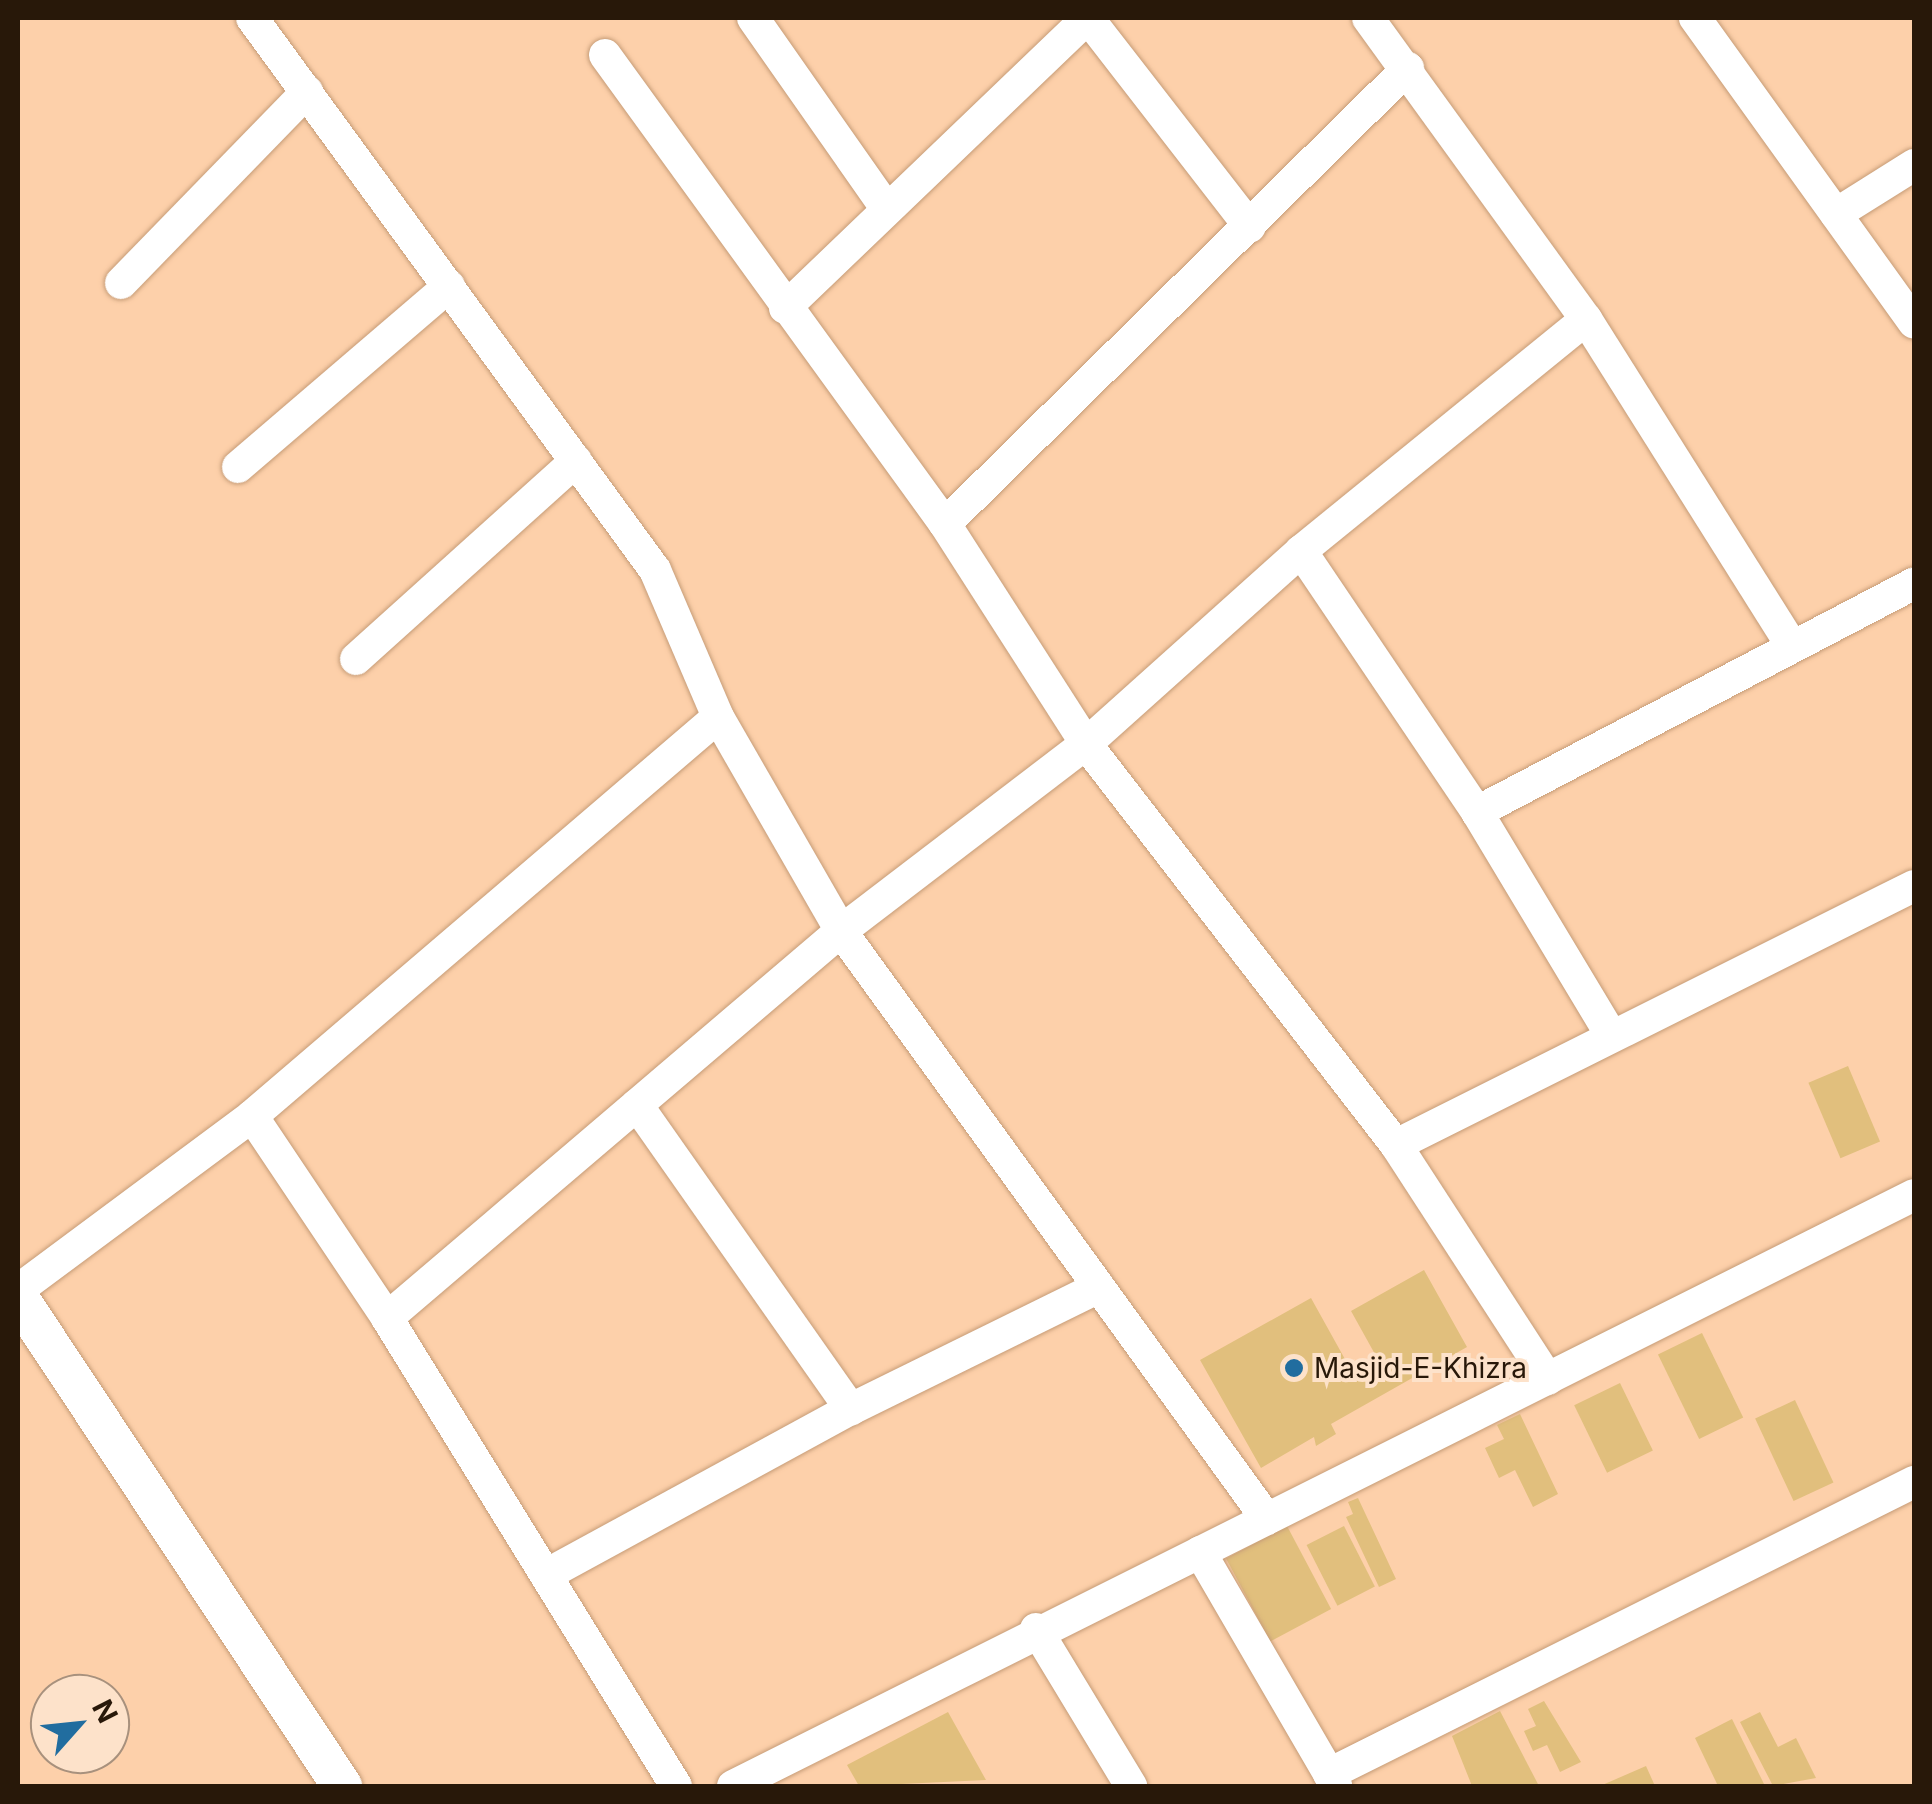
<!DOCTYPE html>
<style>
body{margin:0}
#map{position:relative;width:1932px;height:1804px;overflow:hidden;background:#fdd0aa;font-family:Inter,sans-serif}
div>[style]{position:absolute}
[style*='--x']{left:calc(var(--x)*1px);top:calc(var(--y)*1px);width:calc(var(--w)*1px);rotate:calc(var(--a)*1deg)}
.building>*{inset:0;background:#e1bf7d;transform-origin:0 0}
.roads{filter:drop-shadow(0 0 2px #c69c77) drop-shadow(0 0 2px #c69c77)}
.minor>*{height:32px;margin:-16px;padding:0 16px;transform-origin:16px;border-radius:16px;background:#fff}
.tertiary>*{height:40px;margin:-20px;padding:0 20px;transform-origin:20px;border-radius:20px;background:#fff}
.dots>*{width:28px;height:28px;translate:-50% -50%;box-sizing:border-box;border:5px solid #fde2ca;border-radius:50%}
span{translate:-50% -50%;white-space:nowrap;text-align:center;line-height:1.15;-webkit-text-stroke:8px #fde2ca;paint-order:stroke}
.poi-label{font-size:28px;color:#281809}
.left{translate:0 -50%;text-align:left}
.frame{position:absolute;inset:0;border:20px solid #281809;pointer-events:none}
.north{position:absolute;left:30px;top:1674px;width:100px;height:100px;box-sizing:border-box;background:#fde2ca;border:2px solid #a8917d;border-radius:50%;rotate:63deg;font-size:28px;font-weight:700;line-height:40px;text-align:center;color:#281809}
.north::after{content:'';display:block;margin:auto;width:35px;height:45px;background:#216d9f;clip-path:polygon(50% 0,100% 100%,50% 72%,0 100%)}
</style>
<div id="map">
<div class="building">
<i style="left:1848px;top:1066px;width:82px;height:43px;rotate:67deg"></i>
<i style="clip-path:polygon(1424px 1270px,1467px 1347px,1331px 1424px,1336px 1434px,1316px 1446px,1314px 1437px,1261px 1468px,1200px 1360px,1311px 1298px,1351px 1370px,1376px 1356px,1351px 1311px)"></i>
<i style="left:1702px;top:1333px;width:94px;height:49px;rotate:64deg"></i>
<i style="left:1620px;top:1383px;width:75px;height:51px;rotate:64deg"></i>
<i style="left:1795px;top:1400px;width:91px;height:44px;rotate:65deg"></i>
<i style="clip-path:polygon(1520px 1414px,1558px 1494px,1533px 1507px,1515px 1470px,1499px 1478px,1485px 1448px,1504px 1439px,1497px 1425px)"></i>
<i style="clip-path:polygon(1358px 1498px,1396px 1579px,1379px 1587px,1346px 1517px,1353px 1514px,1348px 1502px)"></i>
<i style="left:1287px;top:1526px;width:94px;height:69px;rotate:62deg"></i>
<i style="left:1344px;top:1526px;width:68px;height:42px;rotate:63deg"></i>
<i style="clip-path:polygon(1544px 1701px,1581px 1762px,1560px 1772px,1547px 1745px,1533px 1751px,1524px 1731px,1536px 1726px,1528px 1709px)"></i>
<i style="clip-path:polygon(1500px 1711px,1539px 1786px,1472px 1786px,1452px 1736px)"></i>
<i style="clip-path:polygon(948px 1712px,986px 1780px,859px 1786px,847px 1765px)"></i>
<i style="clip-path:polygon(1760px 1712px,1778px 1747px,1796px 1738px,1816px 1778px,1773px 1786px,1740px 1722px)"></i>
<i style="clip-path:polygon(1732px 1719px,1765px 1786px,1718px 1786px,1695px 1738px)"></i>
<i style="clip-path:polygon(1646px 1766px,1655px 1786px,1600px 1786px)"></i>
</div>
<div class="roads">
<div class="minor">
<i style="--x:252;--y:18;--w:683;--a:53.87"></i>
<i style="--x:655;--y:570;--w:160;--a:66.8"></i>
<i style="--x:718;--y:717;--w:247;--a:60.1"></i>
<i style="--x:841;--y:931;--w:726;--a:54.08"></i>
<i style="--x:753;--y:18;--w:232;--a:55"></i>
<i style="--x:1088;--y:18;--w:264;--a:52.2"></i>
<i style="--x:1368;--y:18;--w:372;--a:54.1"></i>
<i style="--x:1586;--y:319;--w:383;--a:57.8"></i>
<i style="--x:1695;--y:18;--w:375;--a:54.3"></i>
<i style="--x:605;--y:55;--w:579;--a:54.06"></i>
<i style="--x:945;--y:524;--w:261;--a:57.3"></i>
<i style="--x:1086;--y:744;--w:507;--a:52.29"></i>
<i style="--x:1396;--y:1145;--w:279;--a:57"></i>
<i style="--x:1836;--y:214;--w:92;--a:-32.1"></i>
<i style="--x:121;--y:283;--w:267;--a:-45.8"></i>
<i style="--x:785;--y:308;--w:419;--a:-43.8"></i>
<i style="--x:238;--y:467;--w:278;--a:-40.6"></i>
<i style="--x:945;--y:524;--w:650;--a:-44.56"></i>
<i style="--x:1301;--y:551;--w:315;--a:56"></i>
<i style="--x:1477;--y:812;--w:257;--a:59"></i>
<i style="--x:356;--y:659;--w:296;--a:-42"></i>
<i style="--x:1477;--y:812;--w:493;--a:-27.6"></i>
<i style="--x:637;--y:1105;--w:372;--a:54.9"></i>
<i style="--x:252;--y:1116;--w:243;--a:56.2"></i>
<i style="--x:387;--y:1318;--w:550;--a:58.3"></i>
<i style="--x:1396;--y:1145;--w:579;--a:-26.57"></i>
<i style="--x:18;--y:1290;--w:292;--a:-36.6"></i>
<i style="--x:252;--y:1116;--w:613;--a:-40.57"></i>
<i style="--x:387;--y:1318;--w:597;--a:-40.45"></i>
<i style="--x:841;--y:931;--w:308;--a:-37.4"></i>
<i style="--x:1086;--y:744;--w:289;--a:-41.9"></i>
<i style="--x:1301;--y:551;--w:367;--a:-39.1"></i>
<i style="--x:1200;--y:1552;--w:271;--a:59.8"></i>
<i style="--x:546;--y:1575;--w:347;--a:-28.6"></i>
<i style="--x:851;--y:1409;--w:276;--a:-26.2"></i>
<i style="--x:1036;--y:1629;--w:184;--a:58.8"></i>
<i style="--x:1329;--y:1774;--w:654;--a:-26.53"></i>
<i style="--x:733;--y:1786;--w:1321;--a:-26.58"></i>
</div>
<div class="tertiary">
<i style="--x:18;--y:1297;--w:587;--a:56.47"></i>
</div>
</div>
<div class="dots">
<i style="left:1294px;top:1368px;background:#216d9f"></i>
</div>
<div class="poi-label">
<span class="left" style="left:1314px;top:1368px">Masjid-E-Khizra</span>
</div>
<div class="frame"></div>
<div class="north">N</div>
</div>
